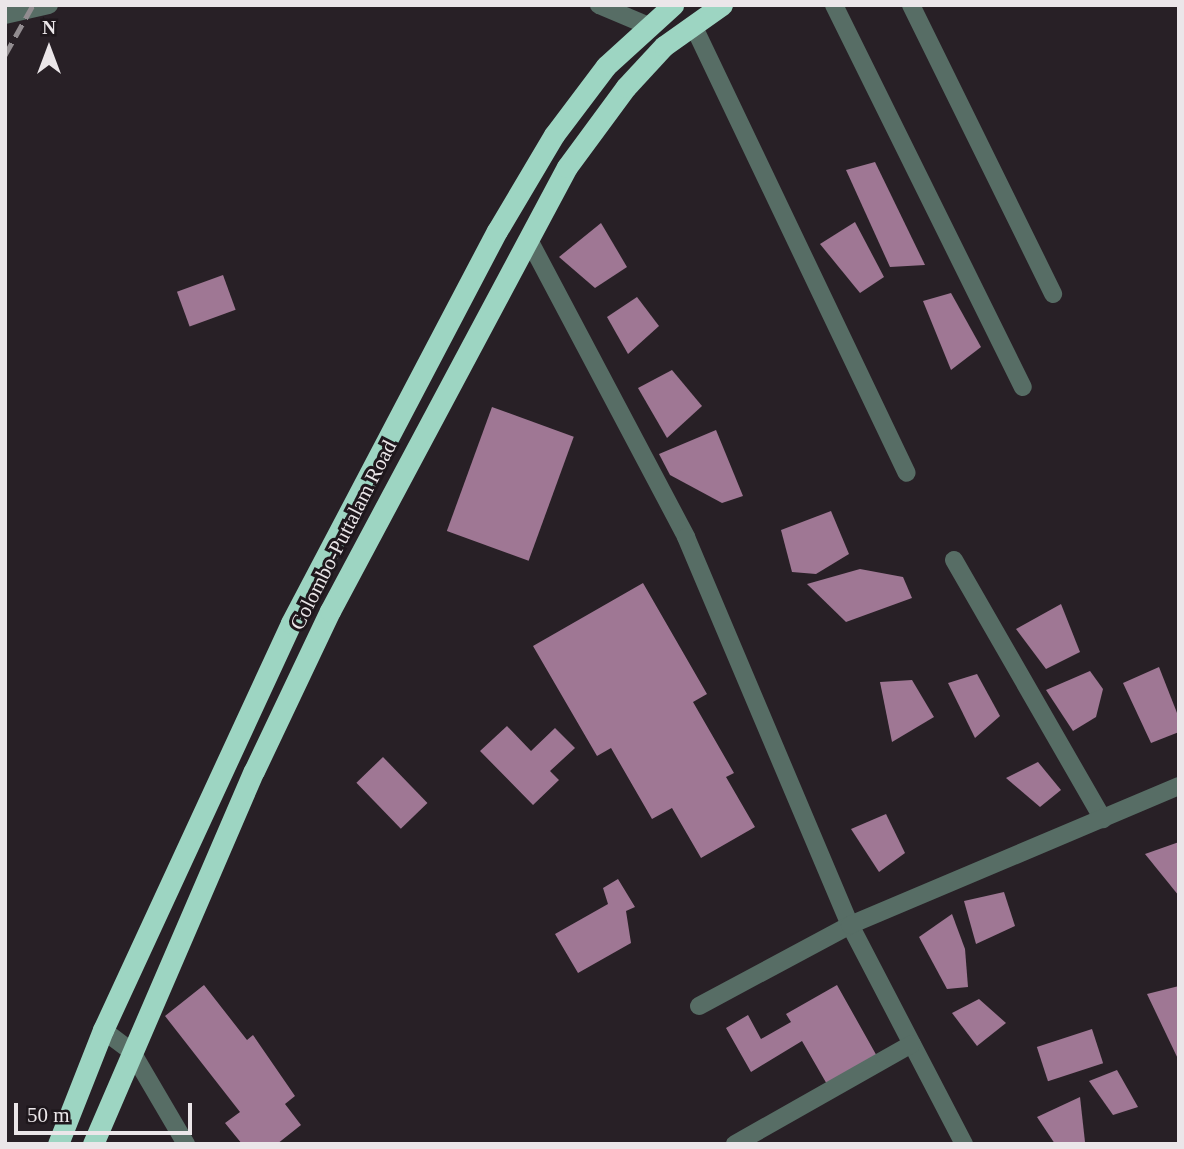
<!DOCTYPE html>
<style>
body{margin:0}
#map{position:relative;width:1184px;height:1149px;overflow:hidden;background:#282026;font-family:"Times New Roman",serif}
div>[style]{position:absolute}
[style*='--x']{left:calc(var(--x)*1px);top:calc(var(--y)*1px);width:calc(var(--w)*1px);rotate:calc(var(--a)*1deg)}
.building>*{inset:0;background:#9f7794;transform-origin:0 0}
.street>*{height:18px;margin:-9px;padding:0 9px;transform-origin:9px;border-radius:9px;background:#576d65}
.highway>*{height:21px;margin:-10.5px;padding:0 10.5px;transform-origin:10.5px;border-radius:10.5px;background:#9dd5c2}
.rail>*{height:5px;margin-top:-2.5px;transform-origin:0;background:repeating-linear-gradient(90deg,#928c90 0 14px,transparent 0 21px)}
span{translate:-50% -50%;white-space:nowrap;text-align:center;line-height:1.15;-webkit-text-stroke:6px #1e171c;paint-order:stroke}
.street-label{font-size:21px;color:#ebe6e9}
.frame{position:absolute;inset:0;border:7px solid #ebe6e9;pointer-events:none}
.north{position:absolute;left:14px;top:14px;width:70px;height:70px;-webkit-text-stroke:5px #1e171c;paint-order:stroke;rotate:0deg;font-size:19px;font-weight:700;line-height:28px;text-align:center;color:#ebe6e9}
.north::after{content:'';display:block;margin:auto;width:24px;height:32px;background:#ebe6e9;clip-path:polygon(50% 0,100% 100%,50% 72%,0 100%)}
.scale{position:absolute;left:14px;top:1103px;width:178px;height:32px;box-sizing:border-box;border:4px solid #ebe6e9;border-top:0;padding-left:9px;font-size:21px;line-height:24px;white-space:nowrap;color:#ebe6e9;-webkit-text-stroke:5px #1e171c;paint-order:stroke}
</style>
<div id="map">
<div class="building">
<i style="clip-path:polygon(875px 162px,925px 265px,890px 267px,846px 170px)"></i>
<i style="clip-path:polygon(855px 222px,884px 277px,860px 293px,820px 244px)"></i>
<i style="clip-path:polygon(601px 223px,627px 267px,595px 288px,559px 257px)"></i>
<i style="left:223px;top:275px;width:37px;height:49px;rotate:70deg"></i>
<i style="clip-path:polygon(951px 293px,981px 347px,951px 370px,923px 301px)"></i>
<i style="clip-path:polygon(637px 297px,659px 326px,628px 354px,607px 317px)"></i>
<i style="clip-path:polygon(672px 370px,702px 406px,667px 438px,638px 388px)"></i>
<i style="left:492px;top:407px;width:87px;height:132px;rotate:20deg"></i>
<i style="clip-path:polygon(716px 430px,743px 496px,722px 503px,670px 475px,659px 454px)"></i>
<i style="clip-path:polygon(831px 511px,849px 554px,816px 574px,792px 572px,781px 530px)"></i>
<i style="clip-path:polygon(860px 569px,903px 577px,912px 598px,846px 622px,807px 584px)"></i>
<i style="clip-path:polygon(643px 583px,707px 694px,693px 702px,734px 773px,726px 777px,755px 827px,701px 858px,672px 808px,652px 819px,611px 748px,597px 756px,533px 646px)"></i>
<i style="clip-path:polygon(1061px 604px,1080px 652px,1046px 669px,1016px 629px)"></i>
<i style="clip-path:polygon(1159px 667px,1179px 718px,1179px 732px,1151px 743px,1123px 683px)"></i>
<i style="clip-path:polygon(1090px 671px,1103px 689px,1096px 717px,1073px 731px,1046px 690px)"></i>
<i style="clip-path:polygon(977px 674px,1000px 716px,975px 738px,948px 683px)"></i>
<i style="clip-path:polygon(912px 680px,934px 717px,892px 742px,880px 682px)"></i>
<i style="clip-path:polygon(507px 726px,531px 751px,555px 728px,575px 748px,550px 771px,559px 780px,533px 805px,480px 751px)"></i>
<i style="left:383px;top:757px;width:64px;height:37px;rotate:46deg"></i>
<i style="clip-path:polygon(1038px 762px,1061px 790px,1040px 807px,1006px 778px)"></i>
<i style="clip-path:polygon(886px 814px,905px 853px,879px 872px,851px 829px)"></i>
<i style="clip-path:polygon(1179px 842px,1179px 896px,1145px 854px)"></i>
<i style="clip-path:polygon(618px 879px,635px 907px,626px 911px,631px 943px,578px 973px,555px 934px,608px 904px,603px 888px)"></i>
<i style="clip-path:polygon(1004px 892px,1015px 926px,976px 944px,964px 901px)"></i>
<i style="clip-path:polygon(952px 914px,965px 949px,968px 987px,947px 989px,919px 937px)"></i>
<i style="clip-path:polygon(204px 985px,247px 1040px,253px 1035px,295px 1096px,285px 1104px,301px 1125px,277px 1144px,242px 1144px,225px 1123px,240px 1112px,165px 1016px)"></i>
<i style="clip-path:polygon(837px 985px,878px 1058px,828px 1086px,802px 1041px,751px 1072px,726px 1028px,748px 1015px,761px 1039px,791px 1022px,786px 1014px)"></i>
<i style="clip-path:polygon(1179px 986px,1179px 1061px,1147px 994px)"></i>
<i style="clip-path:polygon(979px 999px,1006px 1023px,977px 1046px,952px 1013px)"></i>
<i style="left:1092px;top:1029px;width:36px;height:58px;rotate:72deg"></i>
<i style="clip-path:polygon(1117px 1070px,1138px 1107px,1113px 1115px,1089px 1081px)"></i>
<i style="clip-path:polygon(1080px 1097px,1085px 1142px,1055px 1144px,1037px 1117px)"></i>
</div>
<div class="street">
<i style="--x:599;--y:5;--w:54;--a:22.8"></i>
<i style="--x:834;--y:5;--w:426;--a:63.7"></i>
<i style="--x:911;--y:5;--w:322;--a:63.8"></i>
<i style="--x:5;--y:15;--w:45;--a:-12.8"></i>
<i style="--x:693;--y:25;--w:496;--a:64.5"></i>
<i style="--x:529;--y:240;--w:336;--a:62.1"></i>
<i style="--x:686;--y:537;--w:421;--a:67.1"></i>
<i style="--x:850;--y:925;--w:247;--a:62.5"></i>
<i style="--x:954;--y:560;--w:299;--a:60.1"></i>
<i style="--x:699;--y:1006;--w:171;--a:-28.2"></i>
<i style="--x:850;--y:925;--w:357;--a:-22.9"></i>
<i style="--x:103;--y:1030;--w:36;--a:37"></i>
<i style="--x:132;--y:1052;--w:107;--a:59.6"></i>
<i style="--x:735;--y:1144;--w:203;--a:-29.5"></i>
</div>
<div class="highway">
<i style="--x:58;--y:1144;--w:123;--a:-68.5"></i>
<i style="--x:103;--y:1030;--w:448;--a:-65.2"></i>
<i style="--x:291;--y:623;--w:443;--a:-62.3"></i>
<i style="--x:497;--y:231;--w:112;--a:-59.3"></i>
<i style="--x:554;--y:135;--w:86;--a:-53"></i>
<i style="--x:606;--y:66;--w:91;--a:-42.3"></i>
<i style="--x:93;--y:1144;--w:406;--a:-66.7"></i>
<i style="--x:254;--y:771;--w:177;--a:-64.6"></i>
<i style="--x:330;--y:611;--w:503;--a:-61.91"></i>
<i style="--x:567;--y:167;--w:99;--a:-53.6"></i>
<i style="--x:626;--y:87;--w:56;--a:-47.2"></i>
<i style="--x:664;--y:46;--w:71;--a:-35.3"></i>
</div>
<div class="rail">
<i style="--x:5;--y:55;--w:57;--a:-60.8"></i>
</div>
<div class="street-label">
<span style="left:343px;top:535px;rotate:-63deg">Colombo-Puttalam Road</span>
</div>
<div class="frame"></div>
<div class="north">N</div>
<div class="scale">50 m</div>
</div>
